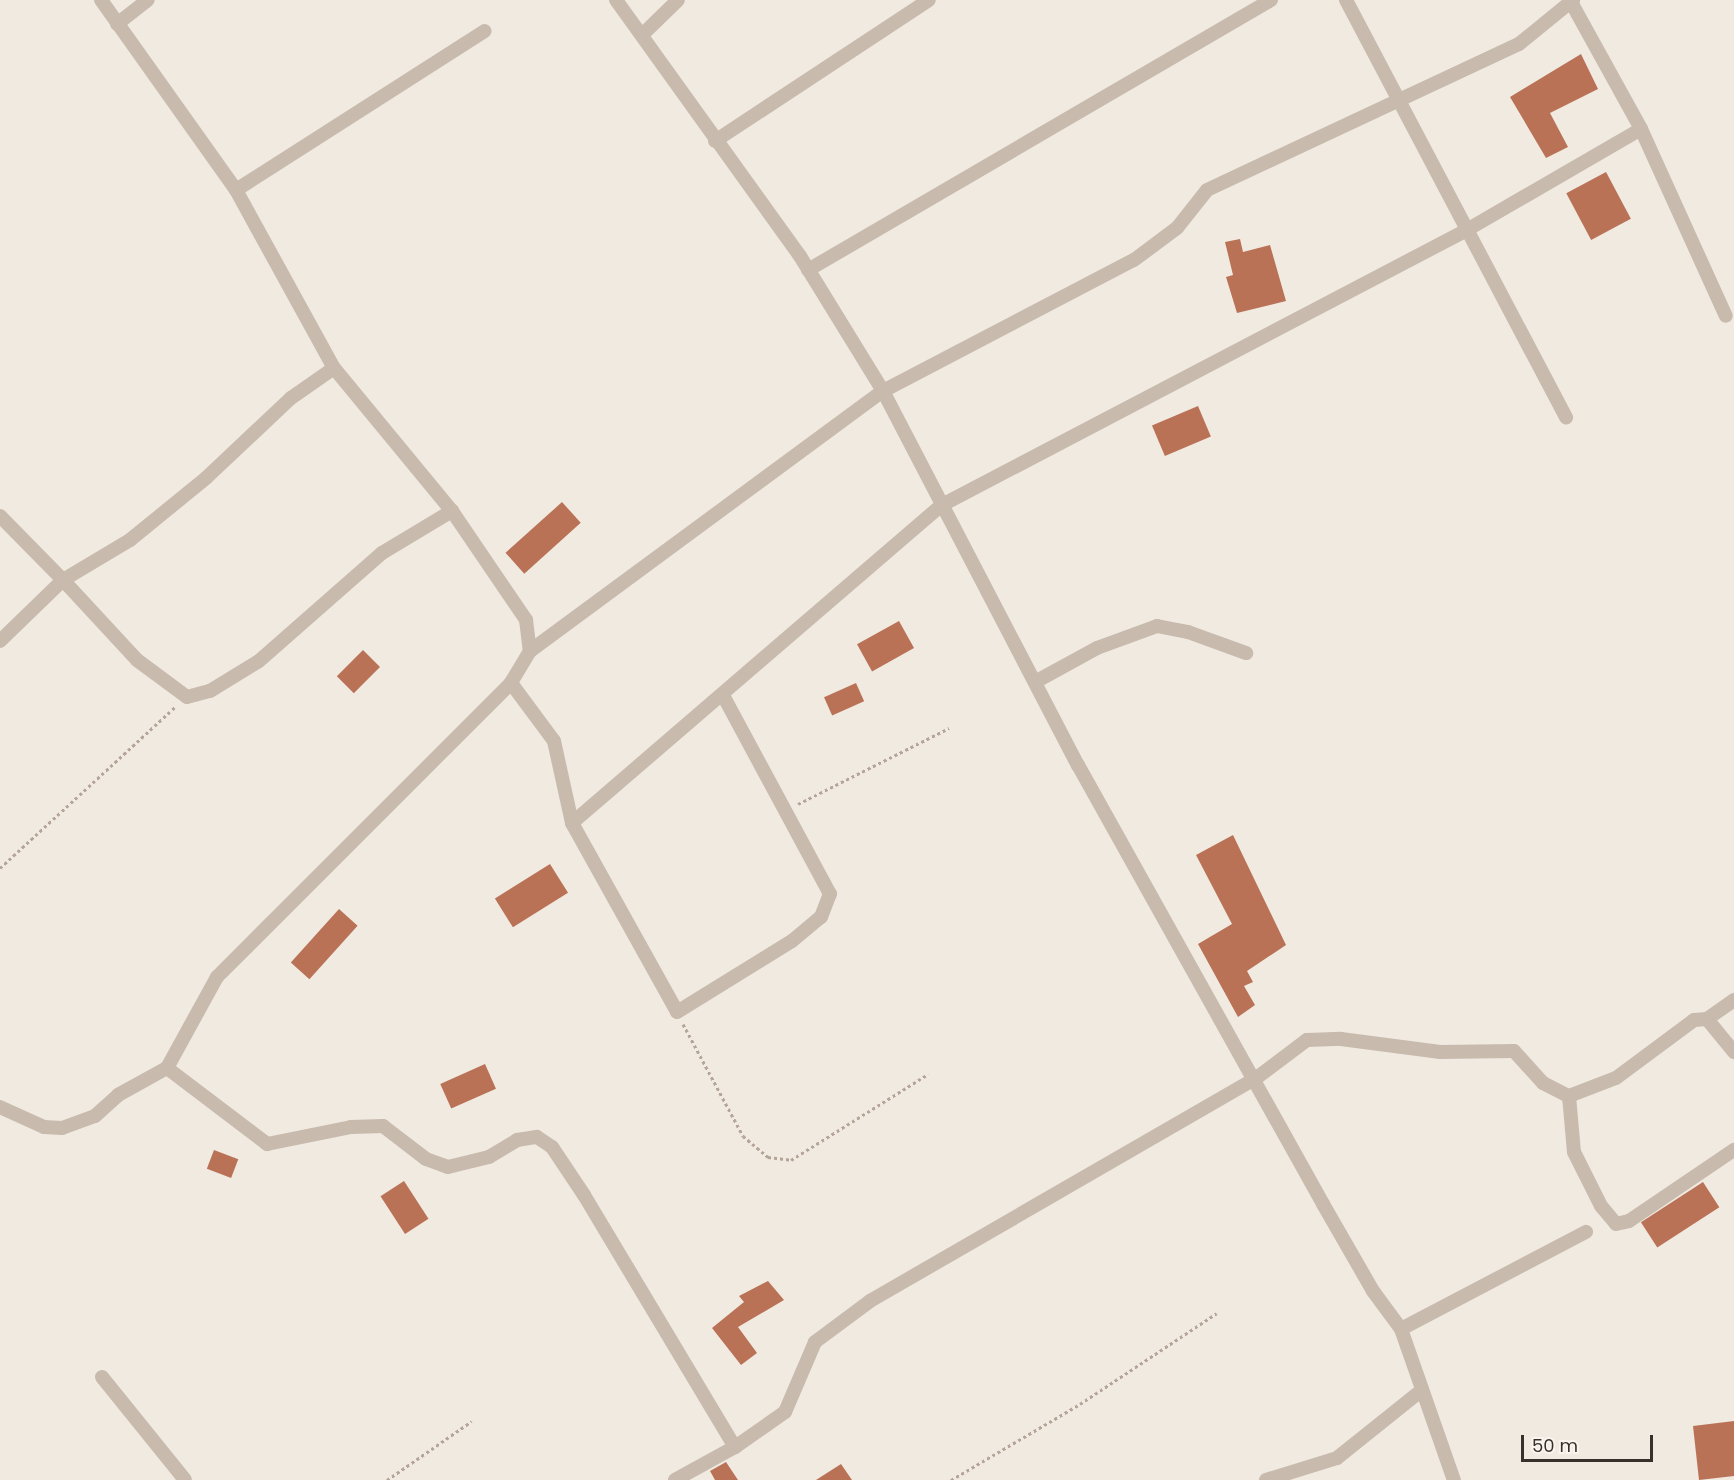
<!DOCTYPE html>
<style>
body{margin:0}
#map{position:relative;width:1734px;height:1480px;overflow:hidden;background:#f1eae1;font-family:Poppins,sans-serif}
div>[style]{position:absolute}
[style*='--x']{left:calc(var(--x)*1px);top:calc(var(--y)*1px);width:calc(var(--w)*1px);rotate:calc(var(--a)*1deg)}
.building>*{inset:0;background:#ba7257;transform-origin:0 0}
.path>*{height:3px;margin-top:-1.5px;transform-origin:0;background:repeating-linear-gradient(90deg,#b4a598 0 3px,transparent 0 6px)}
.minor>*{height:14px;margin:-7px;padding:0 7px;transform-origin:7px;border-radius:7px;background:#c8bbae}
span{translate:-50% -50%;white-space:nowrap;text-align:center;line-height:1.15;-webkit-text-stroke:4.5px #f9f4ed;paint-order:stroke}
.scale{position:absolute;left:1521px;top:1435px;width:132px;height:27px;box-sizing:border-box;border:3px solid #38302c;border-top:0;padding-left:8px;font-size:18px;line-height:21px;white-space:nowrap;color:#38302c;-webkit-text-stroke:4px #f9f4ed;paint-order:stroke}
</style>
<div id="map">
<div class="building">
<i style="clip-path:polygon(1581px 54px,1598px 89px,1550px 113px,1568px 147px,1546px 158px,1510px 97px)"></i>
<i style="left:1606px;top:172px;width:53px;height:45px;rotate:62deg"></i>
<i style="clip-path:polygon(1240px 239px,1243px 252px,1270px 245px,1286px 301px,1237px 313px,1226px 277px,1233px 275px,1225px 242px)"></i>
<i style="left:1198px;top:406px;width:33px;height:50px;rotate:67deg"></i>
<i style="left:562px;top:502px;width:28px;height:76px;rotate:48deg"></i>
<i style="left:899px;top:621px;width:31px;height:48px;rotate:61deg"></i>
<i style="left:363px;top:650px;width:24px;height:37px;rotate:45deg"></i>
<i style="left:856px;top:683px;width:20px;height:35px;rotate:66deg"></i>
<i style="clip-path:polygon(1233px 835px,1286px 945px,1247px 971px,1253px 982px,1244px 986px,1255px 1005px,1238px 1017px,1198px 944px,1232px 924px,1196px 855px)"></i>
<i style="left:550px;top:864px;width:34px;height:65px;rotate:58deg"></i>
<i style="left:339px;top:909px;width:25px;height:72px;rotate:42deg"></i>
<i style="left:485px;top:1064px;width:27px;height:49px;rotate:66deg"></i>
<i style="left:214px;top:1150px;width:26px;height:20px;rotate:21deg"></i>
<i style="left:404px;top:1181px;width:45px;height:28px;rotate:57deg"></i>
<i style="left:1703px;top:1182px;width:30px;height:74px;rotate:57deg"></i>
<i style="clip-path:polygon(768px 1281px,784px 1300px,738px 1327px,757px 1353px,741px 1365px,712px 1328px,744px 1302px,739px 1296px)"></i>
<i style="clip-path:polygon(1734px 1421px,1734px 1476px,1699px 1480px,1693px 1426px)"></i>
<i style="clip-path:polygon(726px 1462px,738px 1480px,715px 1480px,710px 1471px)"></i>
<i style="clip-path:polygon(841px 1464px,852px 1480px,816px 1480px)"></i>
</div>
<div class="path">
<i style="--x:798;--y:804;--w:169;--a:-26.7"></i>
<i style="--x:0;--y:868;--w:239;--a:-42.6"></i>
<i style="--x:683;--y:1024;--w:127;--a:61.8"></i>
<i style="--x:743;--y:1136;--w:33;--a:40"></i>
<i style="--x:768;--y:1157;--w:23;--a:7"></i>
<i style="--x:791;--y:1160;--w:162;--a:-32.1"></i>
<i style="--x:387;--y:1480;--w:103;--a:-34.8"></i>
<i style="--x:951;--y:1480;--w:150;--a:-30.5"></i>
<i style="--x:1080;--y:1404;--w:164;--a:-33.6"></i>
</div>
<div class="minor">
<i style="--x:101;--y:0;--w:233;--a:54.6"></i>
<i style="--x:236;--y:190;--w:203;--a:61.2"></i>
<i style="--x:334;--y:368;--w:185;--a:50.5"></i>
<i style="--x:452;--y:511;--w:132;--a:55.8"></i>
<i style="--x:526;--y:620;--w:31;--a:83"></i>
<i style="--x:530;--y:651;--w:37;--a:121"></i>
<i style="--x:511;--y:683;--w:416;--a:135"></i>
<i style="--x:217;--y:977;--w:104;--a:118.8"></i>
<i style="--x:616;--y:0;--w:315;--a:54.3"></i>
<i style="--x:800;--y:256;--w:158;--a:58.4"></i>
<i style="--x:883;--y:391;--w:422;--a:62.5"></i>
<i style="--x:1078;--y:765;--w:503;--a:60.83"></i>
<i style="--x:1323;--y:1204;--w:100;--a:60.1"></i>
<i style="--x:1373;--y:1291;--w:47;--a:53.6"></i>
<i style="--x:1401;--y:1329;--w:160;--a:70.7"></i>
<i style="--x:1346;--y:0;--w:472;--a:62.2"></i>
<i style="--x:1571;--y:2;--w:145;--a:61.1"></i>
<i style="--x:1641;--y:129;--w:205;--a:65.6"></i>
<i style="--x:117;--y:24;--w:39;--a:-38"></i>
<i style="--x:642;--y:35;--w:50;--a:-44.2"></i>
<i style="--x:715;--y:141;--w:256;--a:-33.4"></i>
<i style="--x:236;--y:190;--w:295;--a:-32.6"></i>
<i style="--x:808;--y:270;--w:536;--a:-30.25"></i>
<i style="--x:0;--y:516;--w:90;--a:45.5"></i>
<i style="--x:63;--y:580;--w:78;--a:-30.8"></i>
<i style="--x:130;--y:540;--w:98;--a:-39.2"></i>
<i style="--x:206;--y:478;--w:117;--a:-43.3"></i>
<i style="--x:291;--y:398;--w:52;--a:-34.9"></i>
<i style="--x:0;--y:641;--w:88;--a:-44.1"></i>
<i style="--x:63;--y:580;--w:109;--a:47.2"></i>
<i style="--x:137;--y:660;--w:62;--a:36.5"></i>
<i style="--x:187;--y:697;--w:24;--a:-15"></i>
<i style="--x:210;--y:691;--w:57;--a:-31.5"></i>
<i style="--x:259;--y:661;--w:164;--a:-41.3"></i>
<i style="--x:382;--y:553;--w:82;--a:-31"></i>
<i style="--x:530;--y:651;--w:438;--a:-36.4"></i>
<i style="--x:883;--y:391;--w:283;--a:-27.6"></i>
<i style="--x:1134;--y:260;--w:54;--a:-36.7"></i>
<i style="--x:1177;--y:228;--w:48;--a:-51.7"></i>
<i style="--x:1207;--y:190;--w:344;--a:-25.1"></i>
<i style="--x:1519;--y:44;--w:70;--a:-39.2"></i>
<i style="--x:1035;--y:682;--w:71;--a:-28.7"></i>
<i style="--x:1097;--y:648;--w:64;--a:-20.1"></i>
<i style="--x:1157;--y:626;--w:32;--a:11"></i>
<i style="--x:1188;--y:632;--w:62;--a:19.9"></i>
<i style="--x:511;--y:683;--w:72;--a:53.4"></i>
<i style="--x:554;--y:741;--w:84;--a:77.6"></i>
<i style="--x:572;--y:823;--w:216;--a:60.9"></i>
<i style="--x:677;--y:1012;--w:135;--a:-31.7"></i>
<i style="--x:792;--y:941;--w:38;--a:-40"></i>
<i style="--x:821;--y:917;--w:25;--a:-69"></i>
<i style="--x:830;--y:894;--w:226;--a:-118.3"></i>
<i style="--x:572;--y:823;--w:488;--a:-40.7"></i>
<i style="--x:942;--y:505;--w:590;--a:-27.65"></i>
<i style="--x:1465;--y:231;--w:203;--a:-30.1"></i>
<i style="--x:1707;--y:1019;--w:33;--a:-35"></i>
<i style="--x:1569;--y:1096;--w:56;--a:84.9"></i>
<i style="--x:1574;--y:1152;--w:60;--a:63.4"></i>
<i style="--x:1601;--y:1206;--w:23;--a:50"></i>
<i style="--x:1616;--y:1224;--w:13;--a:-13"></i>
<i style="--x:1629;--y:1221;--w:127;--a:-34.1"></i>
<i style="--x:0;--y:1107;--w:48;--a:24.4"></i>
<i style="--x:44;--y:1127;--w:18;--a:3"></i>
<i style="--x:62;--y:1128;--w:35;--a:-20"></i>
<i style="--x:95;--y:1116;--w:31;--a:-42"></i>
<i style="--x:118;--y:1095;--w:56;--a:-28.9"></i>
<i style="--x:167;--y:1068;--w:126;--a:37.2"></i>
<i style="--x:267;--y:1144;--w:86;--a:-11.4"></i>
<i style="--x:351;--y:1127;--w:32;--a:-2"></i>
<i style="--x:383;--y:1126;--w:54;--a:37.5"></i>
<i style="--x:426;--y:1159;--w:23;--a:20"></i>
<i style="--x:448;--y:1167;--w:42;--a:-13.7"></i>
<i style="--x:489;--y:1157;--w:33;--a:-31"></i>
<i style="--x:517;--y:1140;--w:20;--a:-9"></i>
<i style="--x:537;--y:1137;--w:18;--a:34"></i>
<i style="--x:552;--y:1147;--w:58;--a:56.3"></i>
<i style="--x:584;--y:1195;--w:294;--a:59.1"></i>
<i style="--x:1401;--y:1329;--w:209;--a:-27.7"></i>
<i style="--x:102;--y:1377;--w:132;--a:51.1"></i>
<i style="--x:675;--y:1480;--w:68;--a:-28.8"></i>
<i style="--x:735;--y:1447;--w:61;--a:-35"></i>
<i style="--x:785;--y:1412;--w:76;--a:-66.8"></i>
<i style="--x:815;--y:1342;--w:69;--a:-36.7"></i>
<i style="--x:870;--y:1301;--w:444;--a:-30"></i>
<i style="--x:1255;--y:1079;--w:65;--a:-36.9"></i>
<i style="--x:1307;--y:1040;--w:34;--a:-2"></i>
<i style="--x:1341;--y:1039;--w:100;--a:7.5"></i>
<i style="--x:1440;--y:1052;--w:74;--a:-0.8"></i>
<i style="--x:1514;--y:1051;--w:43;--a:47.8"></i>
<i style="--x:1543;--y:1083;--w:29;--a:27"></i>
<i style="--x:1569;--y:1096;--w:50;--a:-21"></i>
<i style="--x:1616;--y:1078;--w:97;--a:-36.6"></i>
<i style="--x:1694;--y:1020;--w:13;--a:-4"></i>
<i style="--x:1707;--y:1019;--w:43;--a:50.7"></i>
<i style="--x:1266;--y:1480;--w:74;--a:-17.2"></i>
<i style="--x:1337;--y:1458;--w:109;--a:-38.7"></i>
</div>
<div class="scale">50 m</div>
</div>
